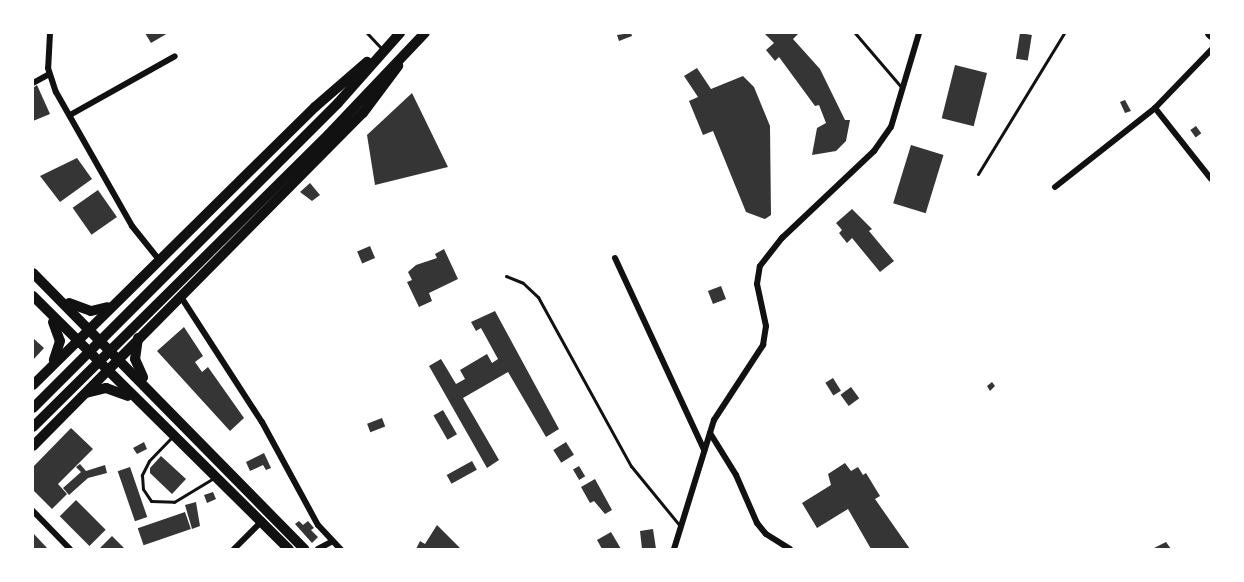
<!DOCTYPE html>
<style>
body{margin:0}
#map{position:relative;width:1244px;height:582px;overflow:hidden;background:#fff;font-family:"Varela Round",sans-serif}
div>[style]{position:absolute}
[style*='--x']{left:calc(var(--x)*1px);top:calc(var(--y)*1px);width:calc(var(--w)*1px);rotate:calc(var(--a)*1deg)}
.building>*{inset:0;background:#353535;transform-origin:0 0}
.service>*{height:3px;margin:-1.5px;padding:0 1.5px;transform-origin:1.5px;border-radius:1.5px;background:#111}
.minor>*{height:6px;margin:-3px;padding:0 3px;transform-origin:3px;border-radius:3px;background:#111}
.secondary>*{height:9px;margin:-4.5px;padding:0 4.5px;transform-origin:4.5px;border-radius:4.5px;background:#111}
.trunk>*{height:10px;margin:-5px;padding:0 5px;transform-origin:5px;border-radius:5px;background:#111}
span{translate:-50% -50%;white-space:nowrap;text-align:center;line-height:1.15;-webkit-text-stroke:6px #fff;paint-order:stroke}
.frame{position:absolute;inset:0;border:34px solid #fff;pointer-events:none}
</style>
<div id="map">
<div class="building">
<i style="clip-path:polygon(145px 33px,168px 33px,151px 43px)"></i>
<i style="clip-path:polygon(631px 33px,632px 36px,619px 41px,617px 35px)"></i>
<i style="clip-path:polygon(764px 33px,799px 33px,793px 39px,820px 69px,845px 120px,850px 120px,846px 141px,836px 151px,812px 155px,817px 128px,826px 123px,819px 105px,815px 106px,779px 57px,775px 61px,766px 50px,774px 43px)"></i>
<i style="left:1020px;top:33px;width:12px;height:26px;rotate:9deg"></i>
<i style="left:955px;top:65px;width:33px;height:55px;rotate:14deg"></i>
<i style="clip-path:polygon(697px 68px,711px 89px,743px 76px,754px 87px,770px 126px,771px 215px,765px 219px,746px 212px,713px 131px,703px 135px,689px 101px,698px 97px,684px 76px)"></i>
<i style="clip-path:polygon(37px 85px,50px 114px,33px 121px,33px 88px)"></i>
<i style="clip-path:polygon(412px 93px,448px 167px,375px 185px,367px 135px)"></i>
<i style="clip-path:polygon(1125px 100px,1131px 111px,1125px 113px,1120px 102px)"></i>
<i style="left:1196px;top:126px;width:9px;height:7px;rotate:54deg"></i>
<i style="left:911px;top:145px;width:34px;height:61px;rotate:17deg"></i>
<i style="clip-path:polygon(77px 158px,92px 179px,60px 202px,40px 176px)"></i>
<i style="clip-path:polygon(310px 183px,320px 195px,312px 201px,300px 192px)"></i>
<i style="left:98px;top:190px;width:33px;height:31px;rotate:55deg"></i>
<i style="clip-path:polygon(852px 209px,872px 229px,869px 231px,894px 261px,880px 272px,852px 238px,847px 243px,839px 233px,842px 230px,836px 223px)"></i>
<i style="left:370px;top:246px;width:13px;height:14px;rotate:67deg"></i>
<i style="clip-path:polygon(444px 249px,458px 279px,429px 293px,432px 301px,419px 307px,407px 282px,412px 280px,408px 272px,416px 265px,437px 258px,435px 254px)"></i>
<i style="left:721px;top:286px;width:14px;height:14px;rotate:69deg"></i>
<i style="clip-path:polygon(495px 311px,559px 429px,546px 437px,508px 372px,463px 398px,499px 460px,487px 468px,429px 366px,441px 359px,456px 384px,465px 379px,460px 370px,487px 354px,492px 363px,498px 359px,481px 328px,476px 331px,471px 322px)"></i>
<i style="clip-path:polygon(184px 327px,203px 356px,195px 362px,202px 372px,208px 367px,244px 418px,230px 431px,157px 351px)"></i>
<i style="clip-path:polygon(33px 338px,44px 348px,33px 360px)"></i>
<i style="left:833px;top:378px;width:15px;height:9px;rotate:58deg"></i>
<i style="clip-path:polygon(992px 382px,995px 386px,990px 391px,987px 386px)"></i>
<i style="left:851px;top:387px;width:14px;height:13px;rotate:54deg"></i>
<i style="left:443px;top:410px;width:28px;height:11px;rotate:60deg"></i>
<i style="left:382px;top:418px;width:9px;height:16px;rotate:69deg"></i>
<i style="clip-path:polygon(71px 428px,93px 449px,58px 484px,67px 494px,52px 509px,33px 490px,33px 467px)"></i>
<i style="clip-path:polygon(144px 442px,147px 449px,137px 454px,133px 448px)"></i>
<i style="left:566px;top:442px;width:15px;height:15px;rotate:58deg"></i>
<i style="clip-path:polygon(264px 453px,271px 468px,266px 470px,263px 465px,250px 471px,246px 462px)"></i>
<i style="clip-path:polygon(161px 456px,186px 479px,172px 494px,150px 473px,150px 468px)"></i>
<i style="left:472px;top:461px;width:10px;height:29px;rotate:61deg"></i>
<i style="clip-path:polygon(845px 463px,851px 471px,858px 467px,863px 475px,866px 473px,880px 496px,875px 499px,910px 549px,871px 549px,848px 509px,817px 528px,802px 503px,831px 485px,828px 474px)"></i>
<i style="clip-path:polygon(80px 464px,86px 471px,105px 465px,107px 473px,88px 478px,69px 495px,63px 488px,81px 472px,76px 467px)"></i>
<i style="left:579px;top:466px;width:12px;height:7px;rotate:59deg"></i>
<i style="left:130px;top:467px;width:53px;height:13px;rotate:71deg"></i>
<i style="clip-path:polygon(595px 479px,612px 510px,605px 514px,594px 501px,590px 503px,581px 487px)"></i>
<i style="clip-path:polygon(213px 492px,216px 499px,207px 503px,204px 495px)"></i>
<i style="left:76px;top:500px;width:42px;height:23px;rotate:45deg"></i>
<i style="clip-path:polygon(196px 502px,200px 526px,192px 529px,185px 505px)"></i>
<i style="left:185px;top:512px;width:18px;height:50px;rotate:71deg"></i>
<i style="clip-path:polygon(299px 521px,303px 525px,308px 521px,314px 528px,311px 530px,318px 537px,312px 543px,295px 524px)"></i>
<i style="clip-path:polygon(437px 525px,461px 549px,416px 549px,420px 541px,425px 544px)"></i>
<i style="clip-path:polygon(653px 529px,656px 549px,642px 549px,640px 531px)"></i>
<i style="clip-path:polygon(611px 532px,621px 549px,602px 549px,597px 540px)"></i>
<i style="clip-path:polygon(33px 533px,48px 549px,33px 549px)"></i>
<i style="clip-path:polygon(112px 536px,125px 549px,99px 549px)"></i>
<i style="clip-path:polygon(1166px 542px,1171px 549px,1152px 549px)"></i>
</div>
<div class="service">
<i style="--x:367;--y:33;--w:22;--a:47"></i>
<i style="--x:855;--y:33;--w:74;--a:49.4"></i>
<i style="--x:978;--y:174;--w:165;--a:-58.6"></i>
<i style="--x:506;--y:276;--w:18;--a:22"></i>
<i style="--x:523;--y:283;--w:21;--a:43"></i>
<i style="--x:538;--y:297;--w:193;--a:61.2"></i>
<i style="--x:631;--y:466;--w:79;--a:50.7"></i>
<i style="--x:171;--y:438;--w:32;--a:134"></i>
<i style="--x:149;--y:461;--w:16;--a:117"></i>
<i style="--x:142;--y:475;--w:14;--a:86"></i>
<i style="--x:143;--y:489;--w:14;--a:56"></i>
<i style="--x:151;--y:501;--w:23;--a:2"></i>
<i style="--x:174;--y:502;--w:44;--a:-31.2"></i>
</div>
<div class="minor">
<i style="--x:50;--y:33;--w:35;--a:93"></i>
<i style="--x:48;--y:68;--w:25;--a:72"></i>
<i style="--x:56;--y:92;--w:154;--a:60.4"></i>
<i style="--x:132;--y:226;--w:45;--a:51.3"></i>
<i style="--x:1211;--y:50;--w:81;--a:134"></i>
<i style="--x:1155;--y:108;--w:90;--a:51.7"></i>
<i style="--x:33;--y:83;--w:18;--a:-29"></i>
<i style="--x:70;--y:115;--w:120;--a:-29.3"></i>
<i style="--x:1055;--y:187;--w:127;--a:-38.3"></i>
<i style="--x:615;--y:258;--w:212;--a:65.1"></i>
<i style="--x:181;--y:297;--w:149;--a:57.1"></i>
<i style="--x:262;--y:422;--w:117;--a:61.5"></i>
<i style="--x:318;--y:525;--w:33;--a:47"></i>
<i style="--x:710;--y:433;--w:49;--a:58.2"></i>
<i style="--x:736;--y:475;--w:52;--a:66.4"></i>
<i style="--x:757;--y:523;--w:14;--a:51"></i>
<i style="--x:766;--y:534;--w:28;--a:32"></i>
<i style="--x:33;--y:511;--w:53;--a:45.8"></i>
<i style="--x:234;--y:549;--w:40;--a:-45"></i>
<i style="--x:318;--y:549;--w:15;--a:-28"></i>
<i style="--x:674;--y:549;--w:135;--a:-72.8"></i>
<i style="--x:714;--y:420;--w:90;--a:-56.8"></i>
<i style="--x:763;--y:345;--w:19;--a:-81"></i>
<i style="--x:766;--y:326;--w:43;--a:-102.1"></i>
<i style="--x:757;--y:284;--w:18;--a:-81"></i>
<i style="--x:760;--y:266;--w:36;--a:-52"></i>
<i style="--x:782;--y:238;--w:127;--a:-43.4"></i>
<i style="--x:874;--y:151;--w:29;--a:-55"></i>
<i style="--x:891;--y:127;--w:98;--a:-73.4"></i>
</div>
<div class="secondary">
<i style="--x:1209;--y:33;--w:3;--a:45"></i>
</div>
<div class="trunk">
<i style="--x:33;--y:273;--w:387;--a:45.5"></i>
<i style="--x:33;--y:296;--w:360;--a:44.7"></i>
<i style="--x:69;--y:303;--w:23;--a:20"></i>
<i style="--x:91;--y:311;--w:17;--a:-13"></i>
<i style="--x:53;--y:322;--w:20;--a:70"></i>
<i style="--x:60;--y:341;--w:20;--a:108"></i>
<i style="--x:138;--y:338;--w:21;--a:98"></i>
<i style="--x:135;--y:359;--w:20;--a:66"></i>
<i style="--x:33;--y:385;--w:396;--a:-44.6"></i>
<i style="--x:315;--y:107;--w:69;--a:-40.9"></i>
<i style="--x:86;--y:393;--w:21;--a:-14"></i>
<i style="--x:106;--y:388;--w:23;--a:20"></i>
<i style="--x:33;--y:408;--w:431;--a:-45"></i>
<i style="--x:338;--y:103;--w:94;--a:-48.5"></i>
<i style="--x:33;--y:427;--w:416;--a:-44.7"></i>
<i style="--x:329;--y:134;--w:139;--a:-46.5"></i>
<i style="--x:33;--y:446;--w:469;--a:-45.3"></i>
<i style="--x:363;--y:113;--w:59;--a:-53.3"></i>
</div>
<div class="frame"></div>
</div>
